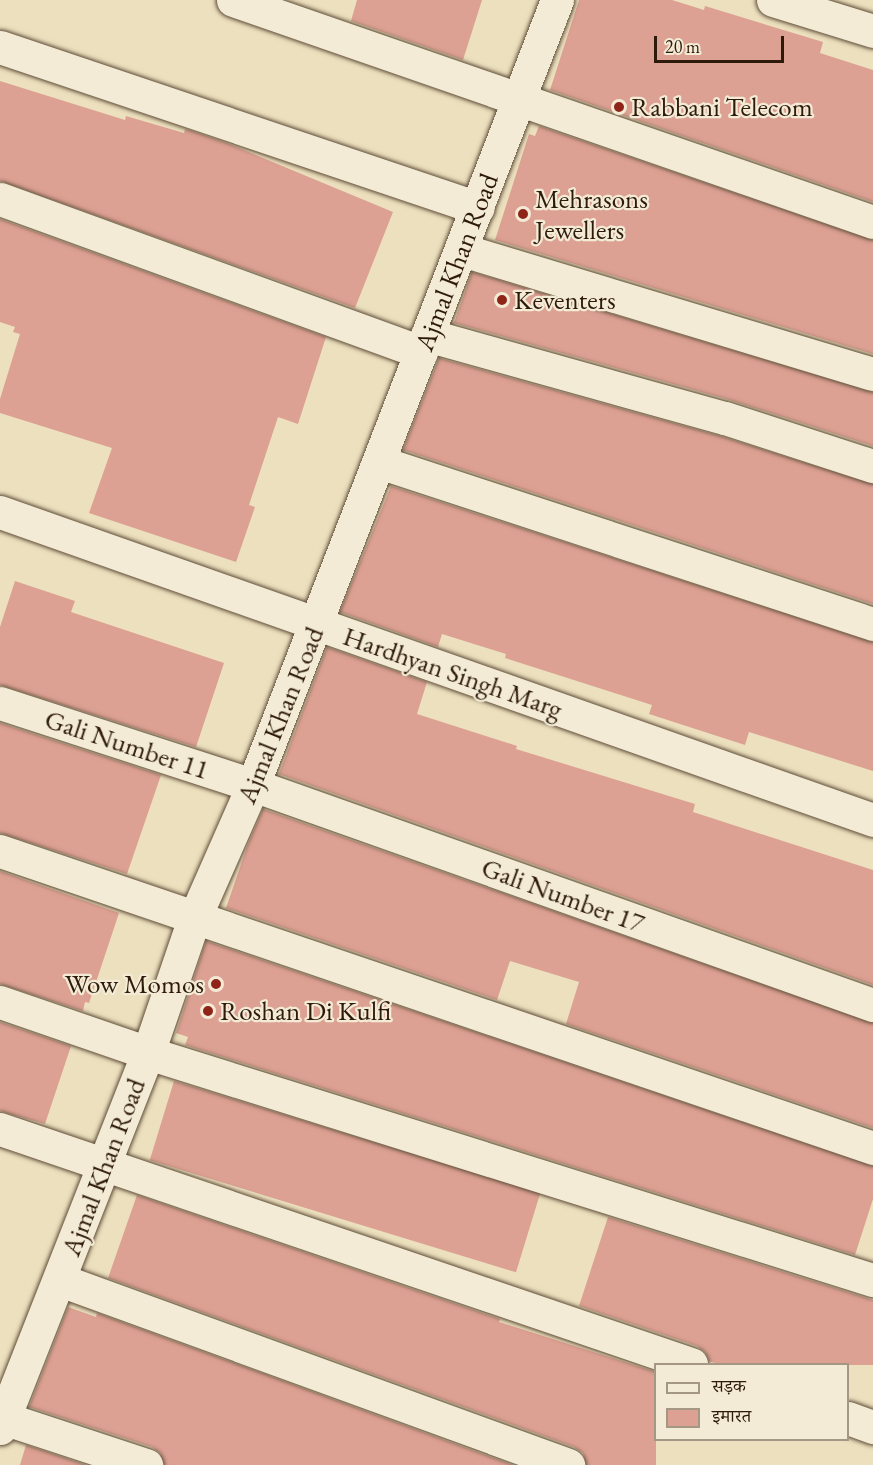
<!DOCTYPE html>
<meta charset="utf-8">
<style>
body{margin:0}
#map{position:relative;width:873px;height:1465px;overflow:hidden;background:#ece0be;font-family:"EB Garamond","Noto Serif Devanagari",serif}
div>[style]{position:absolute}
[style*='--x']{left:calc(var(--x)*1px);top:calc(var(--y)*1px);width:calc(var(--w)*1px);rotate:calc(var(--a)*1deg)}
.building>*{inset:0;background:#dda193;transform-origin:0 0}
.roads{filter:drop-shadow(0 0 2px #5e4c38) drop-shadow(0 0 2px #5e4c38)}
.street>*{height:33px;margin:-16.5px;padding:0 16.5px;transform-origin:16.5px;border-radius:16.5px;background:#f3ebd5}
.secondary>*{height:33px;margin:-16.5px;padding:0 16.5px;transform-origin:16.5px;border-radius:16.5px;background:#f3ebd5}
.dots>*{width:16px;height:16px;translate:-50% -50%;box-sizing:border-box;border:3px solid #f3ebd5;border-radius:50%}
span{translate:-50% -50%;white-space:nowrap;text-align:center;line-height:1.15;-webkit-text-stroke:4.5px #f3ebd5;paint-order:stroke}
.poi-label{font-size:27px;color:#2e1a0b}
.left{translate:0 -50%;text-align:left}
.right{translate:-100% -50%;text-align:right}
.street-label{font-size:27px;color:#2e1a0b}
.legend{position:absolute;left:654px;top:1363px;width:195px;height:78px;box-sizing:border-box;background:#f3ebd5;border:2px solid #a49784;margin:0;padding:8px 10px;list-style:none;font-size:18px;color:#2e1a0b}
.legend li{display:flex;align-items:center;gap:12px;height:30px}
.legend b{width:30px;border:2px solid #a49784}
.scale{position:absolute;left:654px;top:36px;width:130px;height:27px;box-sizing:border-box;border:3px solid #2e1a0b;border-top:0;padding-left:8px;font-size:18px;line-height:21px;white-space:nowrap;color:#2e1a0b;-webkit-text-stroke:4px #f3ebd5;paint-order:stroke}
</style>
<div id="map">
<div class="building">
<i style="clip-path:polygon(357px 0,482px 0,463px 60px,351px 21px)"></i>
<i style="clip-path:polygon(579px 0,672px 0,704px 10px,705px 6px,823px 42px,820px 53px,873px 70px,873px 202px,550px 90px)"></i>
<i style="clip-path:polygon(0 81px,125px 120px,126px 116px,184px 133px,185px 129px,192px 131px,227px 143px,393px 212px,355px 308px,0 181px)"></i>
<i style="clip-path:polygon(539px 126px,873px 240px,873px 354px,495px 240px,529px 134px,535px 136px)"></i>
<i style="clip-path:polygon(0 219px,326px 337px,298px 424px,278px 417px,249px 505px,255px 507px,236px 562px,89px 513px,112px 448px,0 413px,0 399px,20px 334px,13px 332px,15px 327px,0 322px)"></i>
<i style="clip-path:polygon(472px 272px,873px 392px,873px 446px,730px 400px,454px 323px)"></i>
<i style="clip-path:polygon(439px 358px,720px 436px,873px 484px,873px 604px,403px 450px)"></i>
<i style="clip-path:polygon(391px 486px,873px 642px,873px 771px,749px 732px,745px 745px,649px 714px,652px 705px,505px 658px,506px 654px,442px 634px,438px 647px,340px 612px)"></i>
<i style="clip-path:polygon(15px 581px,75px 601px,71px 612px,224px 663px,196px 747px,0 685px,0 627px)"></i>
<i style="clip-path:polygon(327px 647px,427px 682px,417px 714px,517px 746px,516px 749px,695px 804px,693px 812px,873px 870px,873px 985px,279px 774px)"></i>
<i style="clip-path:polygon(0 723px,161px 775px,127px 874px,0 833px)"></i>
<i style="clip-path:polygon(263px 809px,873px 1023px,873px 1128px,566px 1024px,579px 982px,510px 961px,497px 1000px,226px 908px,248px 844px)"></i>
<i style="clip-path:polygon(0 871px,119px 913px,89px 1003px,85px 1002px,83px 1011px,0 984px)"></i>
<i style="clip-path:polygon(206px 941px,873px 1166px,873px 1199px,855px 1255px,185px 1045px,188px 1037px,176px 1033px)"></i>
<i style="clip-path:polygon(0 1022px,71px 1046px,45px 1124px,0 1111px)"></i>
<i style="left:174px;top:1081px;width:383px;height:83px;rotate:17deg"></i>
<i style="clip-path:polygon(137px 1195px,500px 1319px,499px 1322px,656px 1372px,656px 1465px,586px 1465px,583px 1453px,574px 1447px,108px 1278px)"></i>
<i style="clip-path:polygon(608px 1217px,873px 1300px,873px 1365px,720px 1365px,709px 1361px,705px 1352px,697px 1346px,579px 1306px)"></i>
<i style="clip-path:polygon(68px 1307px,96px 1317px,97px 1313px,513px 1465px,164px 1465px,160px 1453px,152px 1447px,29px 1407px)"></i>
<i style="clip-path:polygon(26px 1445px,86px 1465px,20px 1465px)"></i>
</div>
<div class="roads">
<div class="street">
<i style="--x:233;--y:0;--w:677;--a:19.13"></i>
<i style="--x:0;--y:47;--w:504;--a:18.61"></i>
<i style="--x:0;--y:199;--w:448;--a:20"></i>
<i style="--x:462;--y:250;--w:429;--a:16.8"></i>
<i style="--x:427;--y:335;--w:309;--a:15.6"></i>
<i style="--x:725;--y:418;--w:156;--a:18"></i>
<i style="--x:379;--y:462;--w:520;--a:18.16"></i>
<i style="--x:0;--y:703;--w:266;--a:18"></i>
<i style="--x:253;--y:785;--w:658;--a:19.54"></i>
<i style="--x:0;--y:851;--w:922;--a:18.79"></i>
<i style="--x:0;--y:1002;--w:157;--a:19"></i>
<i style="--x:148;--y:1053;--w:760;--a:17.39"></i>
<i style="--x:0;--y:1129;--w:730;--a:18.78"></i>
<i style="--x:60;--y:1280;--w:541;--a:20.01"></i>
<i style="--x:0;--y:1417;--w:154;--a:18.2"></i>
<i style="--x:848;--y:1418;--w:27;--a:20"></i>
</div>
<div class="secondary">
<i style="--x:773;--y:0;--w:105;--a:17.2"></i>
<i style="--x:0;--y:512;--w:926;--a:19.43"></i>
<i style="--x:0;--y:1428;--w:403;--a:-68.5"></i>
<i style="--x:148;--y:1053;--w:142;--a:-71.1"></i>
<i style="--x:194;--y:919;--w:146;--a:-66.2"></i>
<i style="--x:253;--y:785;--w:842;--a:-68.83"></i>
</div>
</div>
<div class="dots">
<i style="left:619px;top:107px;background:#8f2418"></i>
<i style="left:523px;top:214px;background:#8f2418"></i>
<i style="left:502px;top:300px;background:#8f2418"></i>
<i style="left:216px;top:984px;background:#8f2418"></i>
<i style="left:208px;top:1011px;background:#8f2418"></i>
</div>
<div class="poi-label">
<span class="left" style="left:631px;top:107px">Rabbani Telecom</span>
<span class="left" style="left:535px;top:214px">Mehrasons<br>Jewellers</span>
<span class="left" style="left:514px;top:300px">Keventers</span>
<span class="right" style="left:204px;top:984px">Wow Momos</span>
<span class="left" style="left:220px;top:1011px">Roshan Di Kulfi</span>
</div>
<div class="street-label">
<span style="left:456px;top:262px;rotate:-69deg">Ajmal Khan Road</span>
<span style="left:453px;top:672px;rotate:19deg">Hardhyan Singh Marg</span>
<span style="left:280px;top:715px;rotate:-68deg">Ajmal Khan Road</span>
<span style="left:127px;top:744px;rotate:18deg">Gali Number 11</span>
<span style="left:563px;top:895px;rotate:20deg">Gali Number 17</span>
<span style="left:103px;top:1167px;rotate:-69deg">Ajmal Khan Road</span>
</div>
<ul class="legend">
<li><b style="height:8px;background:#f3ebd5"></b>सड़क</li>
<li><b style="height:16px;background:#dda193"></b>इमारत</li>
</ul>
<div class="scale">20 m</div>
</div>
